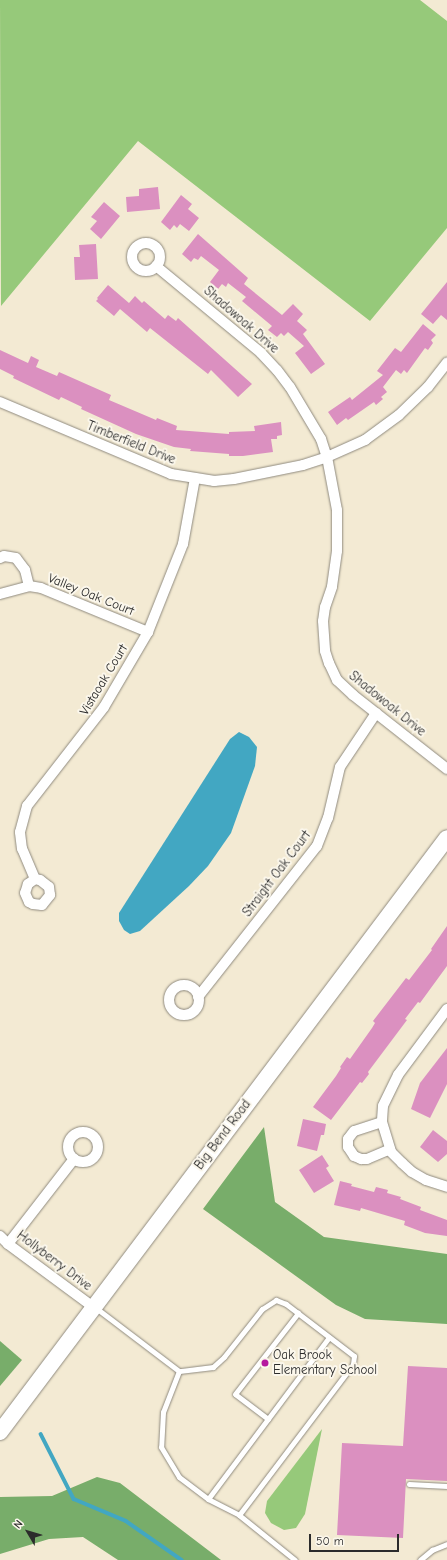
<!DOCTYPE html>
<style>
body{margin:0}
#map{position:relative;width:447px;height:1560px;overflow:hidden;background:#f3ead3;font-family:"Comic Neue",sans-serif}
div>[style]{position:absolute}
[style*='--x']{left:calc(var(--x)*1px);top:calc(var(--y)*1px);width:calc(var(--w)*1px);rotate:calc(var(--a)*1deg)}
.green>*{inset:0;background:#96c97a}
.forest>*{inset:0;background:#78ad6a}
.water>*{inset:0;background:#42a7c2}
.stream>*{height:3.5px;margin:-1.75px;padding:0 1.75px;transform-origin:1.75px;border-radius:1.75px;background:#42a7c2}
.building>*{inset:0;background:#db90c0}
.roads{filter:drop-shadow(0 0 1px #8f8a7f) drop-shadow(0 0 1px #8f8a7f)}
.service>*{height:5px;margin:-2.5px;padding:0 2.5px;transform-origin:2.5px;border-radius:2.5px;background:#fff}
.minor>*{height:10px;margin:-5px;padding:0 5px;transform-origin:5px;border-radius:5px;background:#fff}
.minor>.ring{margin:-5px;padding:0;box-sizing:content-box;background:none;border:10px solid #fff;border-radius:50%}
.primary>*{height:16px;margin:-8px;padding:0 8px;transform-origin:8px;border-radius:8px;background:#fff}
.dots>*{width:11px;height:11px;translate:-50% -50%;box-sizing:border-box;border:2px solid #fbf7ec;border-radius:50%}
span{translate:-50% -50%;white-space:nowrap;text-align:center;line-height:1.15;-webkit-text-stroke:4px #fbf7ec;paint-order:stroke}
.street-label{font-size:13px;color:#2b2b2b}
.poi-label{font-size:13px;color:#2b2b2b}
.left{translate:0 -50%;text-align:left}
.north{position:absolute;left:8px;top:1512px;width:40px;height:40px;-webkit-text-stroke:3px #fbf7ec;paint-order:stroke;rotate:308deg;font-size:11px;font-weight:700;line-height:16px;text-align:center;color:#2b2b2b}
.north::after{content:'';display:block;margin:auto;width:14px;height:18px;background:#2b2b2b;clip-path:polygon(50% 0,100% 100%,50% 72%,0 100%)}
.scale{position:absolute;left:309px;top:1534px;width:90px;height:18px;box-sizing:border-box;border:2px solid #2b2b2b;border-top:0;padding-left:5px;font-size:12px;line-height:14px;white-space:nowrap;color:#2b2b2b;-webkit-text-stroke:3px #fbf7ec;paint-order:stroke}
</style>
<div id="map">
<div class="green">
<i style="clip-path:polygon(0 0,420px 0,447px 21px,447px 228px,370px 321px,138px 141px,1px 306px)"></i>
<i style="clip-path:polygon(322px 1429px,305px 1514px,296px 1528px,284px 1530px,271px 1523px,265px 1513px,267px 1501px)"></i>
</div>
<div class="forest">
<i style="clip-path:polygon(264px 1127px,275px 1202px,324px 1237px,447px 1254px,447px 1324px,365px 1319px,336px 1305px,203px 1209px)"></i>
<i style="clip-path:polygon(0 1341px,22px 1360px,0 1386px)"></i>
<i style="clip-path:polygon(97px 1477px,120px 1483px,221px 1560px,118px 1560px,83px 1537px,49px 1539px,0 1554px,0 1497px,52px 1496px)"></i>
</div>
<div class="water">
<i style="clip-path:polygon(239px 732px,249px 737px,257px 747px,255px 766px,231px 833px,208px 866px,189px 886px,140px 931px,130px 934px,124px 930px,119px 921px,119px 913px,230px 739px)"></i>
</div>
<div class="stream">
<i style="--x:41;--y:1434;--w:73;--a:63.1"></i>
<i style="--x:74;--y:1499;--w:56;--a:22.9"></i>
<i style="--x:126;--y:1521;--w:68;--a:34.9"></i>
</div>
<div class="building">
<i style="clip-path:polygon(158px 187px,160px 209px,127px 212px,126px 197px,139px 196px,139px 189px)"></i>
<i style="clip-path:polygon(181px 195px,192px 204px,188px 209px,199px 218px,189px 231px,180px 224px,177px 228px,174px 225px,170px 230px,161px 222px)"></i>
<i style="clip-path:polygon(104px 202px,120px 216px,101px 239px,90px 229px,97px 221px,91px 217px)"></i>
<i style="clip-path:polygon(198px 234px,248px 278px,244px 284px,282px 315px,293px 304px,303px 314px,297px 321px,307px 330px,303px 334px,325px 364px,311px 374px,295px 353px,304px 346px,288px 332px,284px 336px,281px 333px,277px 337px,268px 330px,272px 326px,242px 301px,246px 297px,228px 283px,226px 287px,222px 284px,218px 289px,210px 282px,219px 270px,201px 256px,198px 260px,194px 258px,191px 262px,182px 254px)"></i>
<i style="clip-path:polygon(96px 244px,98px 279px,75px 280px,74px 257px,80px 257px,79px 245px)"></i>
<i style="clip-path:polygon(447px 282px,447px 320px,441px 315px,433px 324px,421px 314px)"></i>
<i style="clip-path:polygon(108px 285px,129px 303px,135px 296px,142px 303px,144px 301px,165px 319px,168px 315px,176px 321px,178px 318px,252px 384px,238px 397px,211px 370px,208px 374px,150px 328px,147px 332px,120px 309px,114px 316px,96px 301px,98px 299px,97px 298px)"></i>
<i style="clip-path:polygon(423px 324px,436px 335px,431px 340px,433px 343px,428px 350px,425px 348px,407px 373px,404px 370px,401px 374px,396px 370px,383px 387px,387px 392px,381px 397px,383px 399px,376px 405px,374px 402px,348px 420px,346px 418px,337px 425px,328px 412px,350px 397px,352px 400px,383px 375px,377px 371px,395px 348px,401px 352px)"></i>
<i style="clip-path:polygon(0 350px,28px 363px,31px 356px,39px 360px,36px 367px,57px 376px,59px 372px,111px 395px,109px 400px,156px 420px,157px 418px,177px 426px,176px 430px,229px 434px,229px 432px,255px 431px,254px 426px,281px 422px,282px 435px,277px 436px,277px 439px,271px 439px,273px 452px,243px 456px,229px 456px,229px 454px,190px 451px,191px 449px,174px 447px,136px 434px,81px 409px,82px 407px,61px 397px,59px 400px,13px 378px,14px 376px,0 369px)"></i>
<i style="clip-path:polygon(447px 926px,447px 966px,420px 1003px,418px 1002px,405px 1019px,407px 1020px,368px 1072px,369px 1074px,362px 1083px,360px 1082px,331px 1120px,313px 1107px,336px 1076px,341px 1068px,340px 1067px,347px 1057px,350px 1059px,372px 1028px,375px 1023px,373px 1021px,406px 978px,409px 980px,432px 950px,431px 949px)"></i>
<i style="clip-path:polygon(447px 1048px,447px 1084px,430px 1118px,411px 1109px,420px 1083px)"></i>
<i style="clip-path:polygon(303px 1119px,326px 1124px,324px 1135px,321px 1135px,317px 1151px,297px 1146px)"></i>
<i style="clip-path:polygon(433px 1130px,447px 1141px,447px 1154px,438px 1162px,420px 1147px)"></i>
<i style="clip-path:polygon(322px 1155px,329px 1166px,326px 1168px,334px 1181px,314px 1193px,299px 1170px)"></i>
<i style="clip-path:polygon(340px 1181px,352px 1184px,351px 1186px,374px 1192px,376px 1187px,388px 1190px,387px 1193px,401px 1197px,400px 1199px,421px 1207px,420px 1210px,447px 1220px,447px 1236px,425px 1233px,404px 1225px,405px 1221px,361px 1208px,360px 1211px,334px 1205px)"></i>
<i style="clip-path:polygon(408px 1366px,447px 1368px,447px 1481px,406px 1479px,403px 1538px,337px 1535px,342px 1443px,403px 1446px)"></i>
</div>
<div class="roads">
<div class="service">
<i style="--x:96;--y:1308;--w:104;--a:37.2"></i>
<i style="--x:268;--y:1419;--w:41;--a:-142.9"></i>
<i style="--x:235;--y:1394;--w:103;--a:-52.1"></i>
<i style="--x:409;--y:1484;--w:38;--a:3"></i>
<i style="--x:208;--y:1499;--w:202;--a:-53.2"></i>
<i style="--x:239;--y:1515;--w:189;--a:-52.9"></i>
<i style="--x:353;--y:1364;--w:8;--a:-83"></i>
<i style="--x:354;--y:1356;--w:86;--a:-142.6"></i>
<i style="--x:286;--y:1304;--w:11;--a:-158"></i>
<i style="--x:276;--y:1300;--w:17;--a:147"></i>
<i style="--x:262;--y:1309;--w:61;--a:128.4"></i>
<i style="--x:224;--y:1357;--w:15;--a:138"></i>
<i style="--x:213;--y:1367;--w:34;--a:173"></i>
<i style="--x:179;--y:1371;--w:44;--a:111.3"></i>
<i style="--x:163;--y:1412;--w:35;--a:93"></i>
<i style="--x:161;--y:1447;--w:35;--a:59"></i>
<i style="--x:179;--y:1477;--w:36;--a:37"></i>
<i style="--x:208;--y:1499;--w:35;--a:27"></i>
<i style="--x:239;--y:1515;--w:72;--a:38.8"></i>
<i style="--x:420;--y:1560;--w:16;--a:-40"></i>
<i style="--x:432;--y:1550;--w:16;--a:-22"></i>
</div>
<div class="minor">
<i class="ring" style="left:132px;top:243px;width:18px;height:18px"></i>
<i style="--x:156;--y:266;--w:136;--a:39.6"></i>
<i style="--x:261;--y:353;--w:23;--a:47"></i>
<i style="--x:277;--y:370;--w:21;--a:53"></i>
<i style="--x:290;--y:387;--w:61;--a:59.2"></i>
<i style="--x:321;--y:439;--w:19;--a:72"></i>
<i style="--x:327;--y:457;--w:54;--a:79.3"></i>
<i style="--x:337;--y:510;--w:41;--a:90"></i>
<i style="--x:337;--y:551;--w:36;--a:98"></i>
<i style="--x:332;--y:587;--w:21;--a:109"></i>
<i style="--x:325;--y:607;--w:14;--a:98"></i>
<i style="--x:323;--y:621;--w:30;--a:86"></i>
<i style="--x:325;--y:651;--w:13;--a:72"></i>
<i style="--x:329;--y:663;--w:19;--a:65"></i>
<i style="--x:337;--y:680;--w:22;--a:43"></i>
<i style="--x:353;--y:695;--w:120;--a:38.2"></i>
<i style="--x:0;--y:402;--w:186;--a:22.8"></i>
<i style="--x:171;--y:474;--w:44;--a:9.2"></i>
<i style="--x:214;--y:481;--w:20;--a:-6"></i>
<i style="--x:234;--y:479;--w:70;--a:-11.5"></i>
<i style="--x:303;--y:465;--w:25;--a:-18"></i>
<i style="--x:327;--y:457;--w:42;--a:-24.1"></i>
<i style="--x:365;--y:440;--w:42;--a:-36.3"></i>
<i style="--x:399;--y:415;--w:40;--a:-44"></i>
<i style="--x:428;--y:387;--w:31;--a:-52"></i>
<i style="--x:0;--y:558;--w:4;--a:-27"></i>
<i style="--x:4;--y:556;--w:12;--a:9"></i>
<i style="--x:16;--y:558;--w:15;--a:53"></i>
<i style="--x:25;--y:570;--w:16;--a:76"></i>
<i style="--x:0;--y:594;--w:30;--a:-15"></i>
<i style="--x:29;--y:586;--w:12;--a:9"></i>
<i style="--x:41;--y:588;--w:116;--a:22.4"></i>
<i style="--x:35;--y:879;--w:9;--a:144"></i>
<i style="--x:28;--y:884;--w:9;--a:108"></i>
<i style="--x:25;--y:893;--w:10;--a:66"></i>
<i style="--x:29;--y:902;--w:4;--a:27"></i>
<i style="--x:33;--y:904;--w:9;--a:6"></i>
<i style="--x:42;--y:905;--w:13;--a:-51"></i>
<i style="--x:50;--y:895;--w:8;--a:-97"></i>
<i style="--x:49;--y:887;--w:11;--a:-142"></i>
<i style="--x:40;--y:880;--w:5;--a:-169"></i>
<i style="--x:35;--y:879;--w:33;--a:-113"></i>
<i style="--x:22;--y:849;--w:17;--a:-97"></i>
<i style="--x:20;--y:832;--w:27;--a:-75"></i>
<i style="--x:27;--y:806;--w:125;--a:-52.1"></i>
<i style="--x:104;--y:707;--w:87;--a:-59.6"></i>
<i style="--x:148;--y:632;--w:95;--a:-68.3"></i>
<i style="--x:183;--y:544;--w:67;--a:-79.7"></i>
<i class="ring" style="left:169px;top:985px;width:20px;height:20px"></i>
<i style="--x:198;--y:997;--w:192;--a:-51.8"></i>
<i style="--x:317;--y:846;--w:30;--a:-69"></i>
<i style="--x:328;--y:818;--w:52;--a:-76.8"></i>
<i style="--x:340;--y:767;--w:65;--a:-56.3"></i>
<i style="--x:447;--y:1009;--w:82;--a:126.6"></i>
<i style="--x:398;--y:1075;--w:34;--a:116"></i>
<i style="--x:383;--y:1106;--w:16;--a:94"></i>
<i style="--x:382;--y:1122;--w:31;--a:73"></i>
<i style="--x:391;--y:1152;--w:16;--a:45"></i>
<i style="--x:402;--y:1163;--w:13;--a:42"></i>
<i style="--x:412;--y:1172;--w:16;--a:30"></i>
<i style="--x:426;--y:1180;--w:22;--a:18"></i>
<i style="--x:382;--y:1122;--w:29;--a:162"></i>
<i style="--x:354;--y:1131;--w:10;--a:127"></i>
<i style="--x:348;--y:1139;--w:8;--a:90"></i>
<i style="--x:348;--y:1147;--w:11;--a:56"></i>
<i style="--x:354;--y:1156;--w:8;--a:23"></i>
<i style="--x:361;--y:1159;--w:6;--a:0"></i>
<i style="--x:367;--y:1159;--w:25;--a:-23"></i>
<i class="ring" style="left:68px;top:1132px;width:20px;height:20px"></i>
<i style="--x:0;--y:1236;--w:11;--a:45"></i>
<i style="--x:8;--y:1244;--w:106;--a:36.5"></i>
<i style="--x:8;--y:1244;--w:108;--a:-52.2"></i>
</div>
<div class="primary">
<i style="--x:0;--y:1432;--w:743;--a:-53.04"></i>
</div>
</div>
<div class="dots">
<i style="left:265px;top:1363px;background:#b5179e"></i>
</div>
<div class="street-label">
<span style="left:241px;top:320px;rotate:41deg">Shadowoak Drive</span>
<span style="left:131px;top:443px;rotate:22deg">Timberfield Drive</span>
<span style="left:91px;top:595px;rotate:22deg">Valley Oak Court</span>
<span style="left:104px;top:680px;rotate:-59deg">Vistaoak Court</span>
<span style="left:387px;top:704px;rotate:39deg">Shadowoak Drive</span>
<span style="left:277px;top:874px;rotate:-53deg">Straight Oak Court</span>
<span style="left:223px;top:1135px;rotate:-53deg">Big Bend Road</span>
<span style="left:54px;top:1261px;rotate:37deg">Hollyberry Drive</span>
</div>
<div class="poi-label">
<span class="left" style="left:273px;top:1363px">Oak Brook<br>Elementary School</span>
</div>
<div class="north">N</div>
<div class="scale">50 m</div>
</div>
